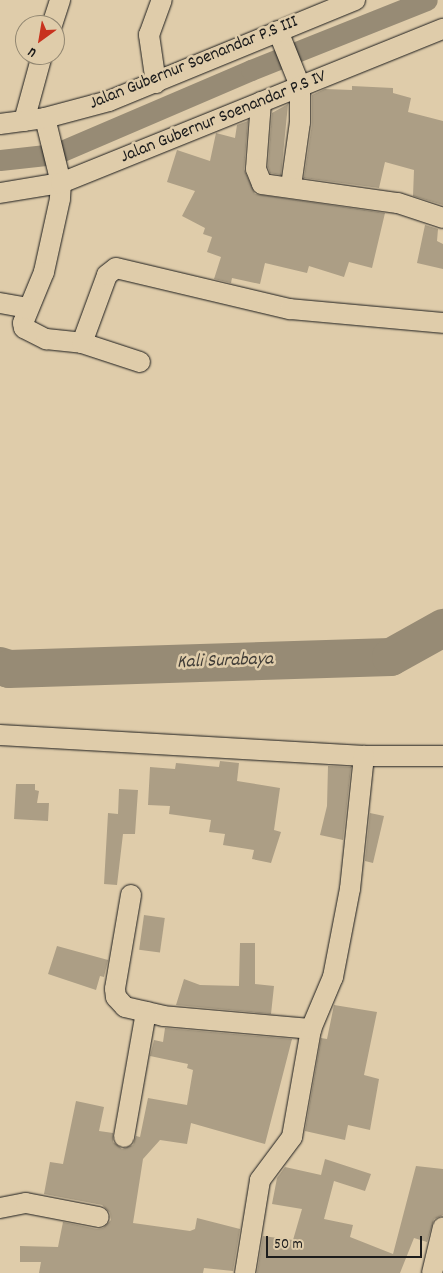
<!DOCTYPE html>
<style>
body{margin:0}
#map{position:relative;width:443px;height:1273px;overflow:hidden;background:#dfccaa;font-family:Dekko,sans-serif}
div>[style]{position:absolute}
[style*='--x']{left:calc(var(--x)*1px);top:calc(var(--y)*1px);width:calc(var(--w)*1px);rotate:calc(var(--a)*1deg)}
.canal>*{height:21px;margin:-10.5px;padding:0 10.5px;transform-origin:10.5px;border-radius:10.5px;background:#978b75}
.river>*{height:38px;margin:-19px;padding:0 19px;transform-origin:19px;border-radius:19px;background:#978b75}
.building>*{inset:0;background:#ac9e85;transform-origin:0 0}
.roads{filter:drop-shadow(0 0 1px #1c1c1c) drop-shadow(0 0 1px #1c1c1c)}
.minor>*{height:20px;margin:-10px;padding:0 10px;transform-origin:10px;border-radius:10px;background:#dfccaa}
span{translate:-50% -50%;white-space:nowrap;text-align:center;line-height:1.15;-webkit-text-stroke:5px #dfccaa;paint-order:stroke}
.street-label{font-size:18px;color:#1c1c1c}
.water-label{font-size:19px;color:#413d37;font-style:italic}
.north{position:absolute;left:15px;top:15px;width:50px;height:50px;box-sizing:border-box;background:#dfccaa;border:1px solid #918671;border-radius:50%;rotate:212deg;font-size:14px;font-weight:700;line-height:20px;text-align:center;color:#1c1c1c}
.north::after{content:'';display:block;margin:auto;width:18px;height:22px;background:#c8321e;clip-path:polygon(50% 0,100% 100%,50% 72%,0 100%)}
.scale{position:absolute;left:266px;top:1236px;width:156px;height:22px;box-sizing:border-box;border:2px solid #1c1c1c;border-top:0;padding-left:6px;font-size:15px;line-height:18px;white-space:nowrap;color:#1c1c1c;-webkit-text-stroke:4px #dfccaa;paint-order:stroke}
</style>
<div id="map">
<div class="canal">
<i style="--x:0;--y:160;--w:55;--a:-6.2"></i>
<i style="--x:55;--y:154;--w:213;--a:-23.2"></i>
<i style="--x:251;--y:70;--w:189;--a:-21.7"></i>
</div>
<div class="river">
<i style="--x:0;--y:666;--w:9;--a:18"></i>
<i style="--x:9;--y:669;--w:382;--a:-1.8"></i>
<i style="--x:391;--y:657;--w:60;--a:-29.1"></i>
</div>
<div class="building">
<i style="clip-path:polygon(352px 86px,393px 88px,393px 93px,411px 98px,408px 112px,443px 121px,443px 205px,413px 196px,414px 170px,385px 162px,379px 188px,304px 178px,312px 124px,312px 95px,325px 89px,352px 90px)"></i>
<i style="clip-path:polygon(288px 104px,281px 175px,270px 173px,268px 167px,272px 113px)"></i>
<i style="clip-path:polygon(248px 121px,244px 169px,255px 194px,385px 213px,372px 268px,349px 262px,344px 277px,309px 266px,307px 273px,265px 263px,260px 284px,232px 278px,231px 283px,214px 279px,221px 257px,207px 252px,212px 237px,203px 234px,205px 228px,182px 216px,195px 191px,167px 182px,177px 150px,210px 161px,216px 133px,235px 138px,237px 125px)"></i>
<i style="clip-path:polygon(425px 225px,438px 229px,437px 241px,443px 244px,443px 269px,417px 263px)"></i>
<i style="clip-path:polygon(220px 761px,239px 763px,237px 781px,280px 788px,274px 830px,281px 832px,271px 863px,252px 859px,254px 850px,223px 845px,225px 834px,209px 832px,211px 820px,169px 814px,170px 806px,148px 805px,150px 767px,175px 769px,176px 763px,219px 767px)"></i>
<i style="clip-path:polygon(328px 766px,351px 767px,343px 840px,320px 835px,327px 806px)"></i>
<i style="clip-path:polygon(16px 784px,35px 784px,35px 790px,39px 791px,37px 803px,49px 803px,48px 821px,14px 819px)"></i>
<i style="clip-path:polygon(119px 789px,138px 790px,135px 834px,123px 834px,117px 885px,104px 884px,108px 813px,118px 814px)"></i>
<i style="clip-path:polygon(370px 813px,384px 816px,373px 863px,365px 861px)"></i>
<i style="left:144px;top:915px;width:21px;height:35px;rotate:8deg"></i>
<i style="clip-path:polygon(240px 943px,255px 943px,255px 984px,274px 986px,271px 1014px,176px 1005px,184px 979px,200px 985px,239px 986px)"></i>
<i style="clip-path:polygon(57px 946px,108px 960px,104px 977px,100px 976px,96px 990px,48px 974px)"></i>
<i style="clip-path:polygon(334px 1005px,377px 1012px,364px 1075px,379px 1079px,370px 1130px,348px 1125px,345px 1140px,305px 1131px,321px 1038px,327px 1039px)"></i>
<i style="clip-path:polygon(165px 1028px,292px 1039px,265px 1144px,191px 1123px,187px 1144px,160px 1140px,143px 1159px,133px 1223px,190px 1231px,195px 1229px,197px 1218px,240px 1229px,233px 1271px,204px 1268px,203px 1273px,39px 1273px,41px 1262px,20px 1262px,20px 1246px,58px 1247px,63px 1222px,97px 1229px,103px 1228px,111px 1220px,110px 1213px,102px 1205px,44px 1194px,50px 1162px,63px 1164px,76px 1101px,104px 1107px,99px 1131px,113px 1133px,113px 1142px,122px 1149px,133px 1145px,136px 1136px,140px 1137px,148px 1098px,187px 1105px,193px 1070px,187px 1068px,188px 1064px,150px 1056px,154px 1040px,163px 1042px)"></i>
<i style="clip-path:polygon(325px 1159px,371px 1174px,365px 1191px,334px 1181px,324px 1219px,353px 1225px,350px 1237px,393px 1254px,416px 1166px,443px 1169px,443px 1215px,434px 1219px,427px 1242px,414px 1238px,400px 1273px,257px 1273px,263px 1236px,293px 1240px,302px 1209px,272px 1204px,277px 1178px,285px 1167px,321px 1175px)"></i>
</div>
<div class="roads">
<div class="minor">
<i style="--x:52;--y:25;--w:26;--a:-72"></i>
<i style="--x:278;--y:31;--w:59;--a:68.2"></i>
<i style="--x:300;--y:86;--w:36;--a:90"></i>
<i style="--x:300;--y:122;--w:65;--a:98"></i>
<i style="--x:156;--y:83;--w:49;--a:-98.3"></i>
<i style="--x:149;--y:35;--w:37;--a:-70"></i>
<i style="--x:261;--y:102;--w:67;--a:94.3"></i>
<i style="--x:256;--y:169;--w:16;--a:68"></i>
<i style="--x:262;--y:184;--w:137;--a:8"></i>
<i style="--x:398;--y:203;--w:47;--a:18.4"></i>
<i style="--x:45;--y:118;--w:67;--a:76.2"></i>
<i style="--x:61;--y:183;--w:16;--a:94"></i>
<i style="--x:60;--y:199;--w:75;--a:102.4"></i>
<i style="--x:44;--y:272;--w:55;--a:112.4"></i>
<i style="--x:23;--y:323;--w:5;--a:79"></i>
<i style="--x:24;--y:328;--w:25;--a:27"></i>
<i style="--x:46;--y:339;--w:36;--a:6"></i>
<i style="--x:82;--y:343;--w:61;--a:18.1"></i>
<i style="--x:24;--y:121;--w:68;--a:-74.7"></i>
<i style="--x:0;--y:124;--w:45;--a:-7.6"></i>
<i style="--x:45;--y:118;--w:66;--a:-14.9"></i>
<i style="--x:109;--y:101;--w:266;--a:-22.3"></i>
<i style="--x:0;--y:193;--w:62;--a:-9.3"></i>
<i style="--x:61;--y:183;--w:412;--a:-22"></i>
<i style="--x:0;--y:303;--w:29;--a:10"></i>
<i style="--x:82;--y:343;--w:72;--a:-69.8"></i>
<i style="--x:107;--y:275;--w:11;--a:-38"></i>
<i style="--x:116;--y:268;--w:179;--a:13.3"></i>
<i style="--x:290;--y:309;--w:154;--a:5.2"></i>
<i style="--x:0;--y:735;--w:365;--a:3.3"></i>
<i style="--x:364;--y:756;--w:79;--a:0"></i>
<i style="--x:131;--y:895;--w:95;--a:99.7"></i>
<i style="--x:115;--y:989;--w:8;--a:83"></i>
<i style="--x:116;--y:997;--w:13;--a:48"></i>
<i style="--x:125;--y:1007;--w:39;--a:13"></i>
<i style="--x:163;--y:1016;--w:149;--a:5"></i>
<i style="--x:124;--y:1137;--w:127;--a:-80"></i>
<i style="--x:0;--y:1208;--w:26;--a:-11"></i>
<i style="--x:26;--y:1203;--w:74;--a:10.9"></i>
<i style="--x:245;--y:1273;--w:94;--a:-80.8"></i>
<i style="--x:260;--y:1180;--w:54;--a:-53.3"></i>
<i style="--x:292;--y:1137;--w:110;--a:-80"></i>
<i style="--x:311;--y:1029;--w:56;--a:-67.1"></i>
<i style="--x:333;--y:977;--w:90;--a:-79.1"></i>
<i style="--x:350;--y:889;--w:134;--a:-84"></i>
<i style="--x:432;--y:1273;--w:47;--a:-76.6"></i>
</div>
</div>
<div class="street-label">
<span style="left:194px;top:64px;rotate:-22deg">Jalan Gubernur Soenandar P.S III</span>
<span style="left:224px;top:118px;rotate:-22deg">Jalan Gubernur Soenandar P.S IV</span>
</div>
<div class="water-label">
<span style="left:225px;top:662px;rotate:-2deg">Kali Surabaya</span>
</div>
<div class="north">U</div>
<div class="scale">50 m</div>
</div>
